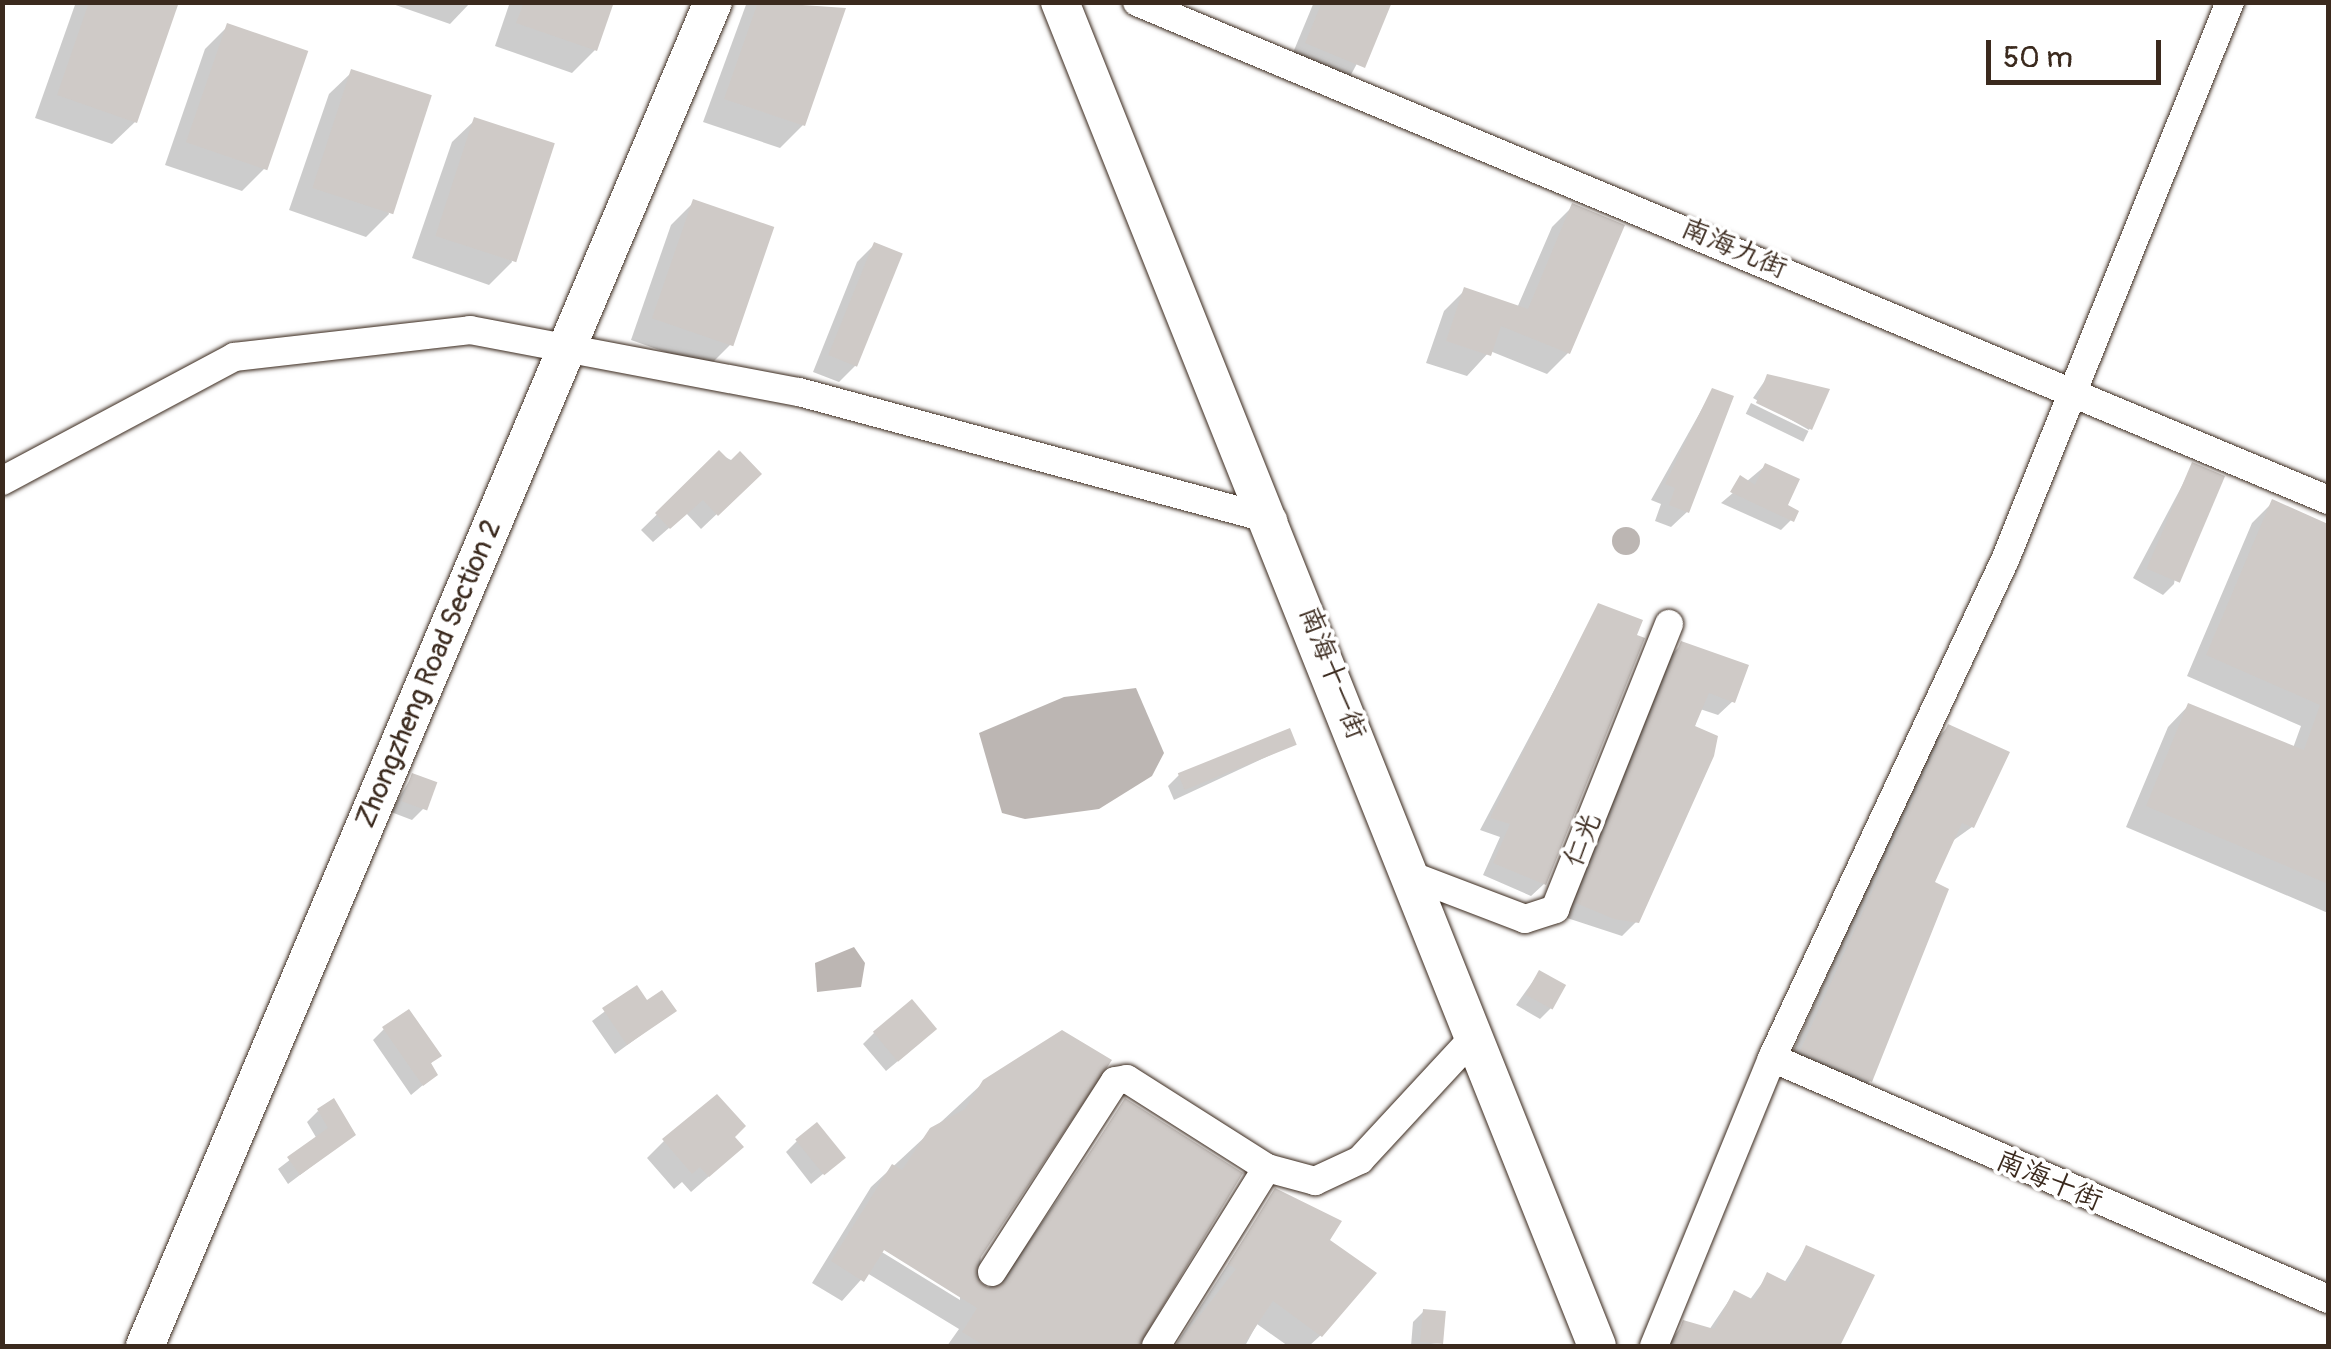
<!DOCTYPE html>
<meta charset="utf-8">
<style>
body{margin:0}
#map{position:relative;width:2331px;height:1349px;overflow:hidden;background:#fff;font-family:Pangolin,"LXGW WenKai TC",sans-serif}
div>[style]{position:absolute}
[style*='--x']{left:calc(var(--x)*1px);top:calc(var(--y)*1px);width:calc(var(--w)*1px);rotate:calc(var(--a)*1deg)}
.water>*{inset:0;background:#bcb6b3}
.round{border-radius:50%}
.shadow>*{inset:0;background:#0003;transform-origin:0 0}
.building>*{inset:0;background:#cfcac7;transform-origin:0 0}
.roads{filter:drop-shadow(0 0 2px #3b2a1e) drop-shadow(0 0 2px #3b2a1e)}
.street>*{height:28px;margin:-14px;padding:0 14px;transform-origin:14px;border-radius:14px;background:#fff}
.secondary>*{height:38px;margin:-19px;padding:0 19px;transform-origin:19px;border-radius:19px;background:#fff}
span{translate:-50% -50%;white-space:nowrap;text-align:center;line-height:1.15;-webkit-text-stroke:8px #fff;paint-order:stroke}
.street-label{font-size:28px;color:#3b2a1e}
.frame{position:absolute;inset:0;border:5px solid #3b2a1e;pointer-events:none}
.scale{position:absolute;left:1986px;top:40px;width:175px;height:45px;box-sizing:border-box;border:5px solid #3b2a1e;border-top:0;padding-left:12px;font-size:30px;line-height:35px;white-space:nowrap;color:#3b2a1e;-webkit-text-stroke:8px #fff;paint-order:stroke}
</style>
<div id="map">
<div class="water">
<i class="round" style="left:1612px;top:527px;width:28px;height:28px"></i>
<i style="clip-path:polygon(1136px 688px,1164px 753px,1152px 776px,1099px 809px,1025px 819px,1002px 813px,979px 733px,1064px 697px)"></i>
<i style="clip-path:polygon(854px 947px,865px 963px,861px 987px,817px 992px,815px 963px)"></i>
</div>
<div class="shadow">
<i style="clip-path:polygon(76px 2px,164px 2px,135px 122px,112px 144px,35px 118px)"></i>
<i style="clip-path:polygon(387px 2px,471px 2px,450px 24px)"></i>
<i style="clip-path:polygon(510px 2px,611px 2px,595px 50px,572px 73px,495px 46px)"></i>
<i style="clip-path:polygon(747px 2px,843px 10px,803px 125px,780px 148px,703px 122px)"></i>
<i style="clip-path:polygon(1314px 2px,1390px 2px,1346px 84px,1290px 60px)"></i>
<i style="clip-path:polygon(228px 26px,265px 168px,242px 191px,165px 165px,205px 49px)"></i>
<i style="clip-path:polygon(352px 72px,389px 214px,366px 237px,289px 210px,329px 94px)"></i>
<i style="clip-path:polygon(475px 120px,512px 262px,489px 285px,412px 258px,452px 142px)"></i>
<i style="clip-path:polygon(694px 202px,731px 344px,708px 367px,631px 340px,671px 225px)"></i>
<i style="clip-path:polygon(1573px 206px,1568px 353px,1547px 374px,1490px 351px,1467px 376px,1426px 363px,1444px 311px,1465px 290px,1517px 308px,1552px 227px)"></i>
<i style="clip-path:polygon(874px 245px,856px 365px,839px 382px,813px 372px,857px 262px)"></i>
<i style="clip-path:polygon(1768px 376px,1826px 391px,1809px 430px,1753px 398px)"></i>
<i style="clip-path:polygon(1712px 391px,1687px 512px,1671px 527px,1655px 521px,1661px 504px,1651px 500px)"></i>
<i style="left:1751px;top:403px;width:64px;height:12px;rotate:26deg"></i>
<i style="clip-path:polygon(719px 454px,759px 474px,701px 529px,686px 513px,653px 542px,641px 530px)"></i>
<i style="clip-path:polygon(2193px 465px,2174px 584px,2163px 595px,2133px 578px)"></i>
<i style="clip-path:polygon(1765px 466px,1791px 520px,1781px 530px,1721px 503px)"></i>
<i style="clip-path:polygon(2273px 502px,2328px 531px,2328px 913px,2126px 827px,2168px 727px,2188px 706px,2293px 748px,2301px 726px,2187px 676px,2252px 523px)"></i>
<i style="clip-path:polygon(1599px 606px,1544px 884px,1531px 896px,1483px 875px,1500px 837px,1480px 830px)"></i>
<i style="clip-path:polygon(1682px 644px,1733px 701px,1718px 715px,1700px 709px,1637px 921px,1622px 936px,1564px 917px,1668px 658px)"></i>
<i style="clip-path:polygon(1948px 727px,1972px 827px,1951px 842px,1931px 883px,1870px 1081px,1853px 1098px,1785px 1069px,1931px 744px)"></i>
<i style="clip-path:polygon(1294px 744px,1174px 800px,1168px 786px,1179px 775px)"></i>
<i style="clip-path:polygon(412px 776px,423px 809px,412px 820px,391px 812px)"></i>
<i style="clip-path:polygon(1539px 973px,1551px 1008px,1540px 1019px,1516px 1005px)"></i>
<i style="clip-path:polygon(636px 988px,647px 1003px,674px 1011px,615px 1054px,592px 1021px)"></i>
<i style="clip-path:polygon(384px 1029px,438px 1056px,429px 1065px,435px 1075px,411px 1095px,373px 1040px)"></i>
<i style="clip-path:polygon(874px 1033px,923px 1040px,886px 1071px,863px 1044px)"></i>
<i style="clip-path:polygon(evenodd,984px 1082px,980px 1289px,999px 1285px,1125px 1101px,1141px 1346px,947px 1346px,959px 1329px,867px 1273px,842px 1301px,812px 1283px,871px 1187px,984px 1082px,875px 1241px,960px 1294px,960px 1300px,872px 1246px,875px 1241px)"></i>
<i style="clip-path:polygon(318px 1111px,353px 1135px,288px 1184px,278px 1169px,317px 1139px,307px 1122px)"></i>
<i style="clip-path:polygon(732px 1137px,723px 1164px,691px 1192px,682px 1182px,674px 1189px,647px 1158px,664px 1141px)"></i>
<i style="clip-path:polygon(797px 1141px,842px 1158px,811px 1184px,786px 1152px)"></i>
<i style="clip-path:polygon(1275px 1191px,1326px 1241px,1321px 1335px,1309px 1346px,1288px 1346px,1257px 1324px,1245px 1346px,1175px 1346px)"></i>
<i style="clip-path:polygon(1806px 1248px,1872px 1276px,1839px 1346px,1667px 1346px,1684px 1323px,1709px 1330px,1734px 1293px,1749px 1301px,1768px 1275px,1784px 1283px)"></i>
<i style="clip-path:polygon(1424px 1311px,1441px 1343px,1411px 1346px,1413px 1322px)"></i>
</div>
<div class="building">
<i style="clip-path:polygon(89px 2px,179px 2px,137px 123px,57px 95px)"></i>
<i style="clip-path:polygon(524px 2px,614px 2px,597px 51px,516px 23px)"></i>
<i style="clip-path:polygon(758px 2px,846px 8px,805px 126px,724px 99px)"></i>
<i style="clip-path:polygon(1322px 2px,1392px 2px,1365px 68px,1305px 43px)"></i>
<i style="left:227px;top:23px;width:86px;height:126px;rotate:19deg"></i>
<i style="left:351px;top:69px;width:85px;height:125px;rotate:18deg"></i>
<i style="left:474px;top:117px;width:85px;height:125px;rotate:18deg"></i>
<i style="left:693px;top:199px;width:86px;height:126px;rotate:19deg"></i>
<i style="clip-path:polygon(1572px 203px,1625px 225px,1570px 354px,1501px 326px,1491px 356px,1446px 341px,1464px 287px,1528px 309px)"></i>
<i style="left:874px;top:242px;width:31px;height:122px;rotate:22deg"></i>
<i style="clip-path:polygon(1767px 374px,1830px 389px,1812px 430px,1756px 403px)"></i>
<i style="clip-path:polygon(1712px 388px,1734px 396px,1689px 513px,1669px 505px,1675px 488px,1665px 484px)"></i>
<i style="clip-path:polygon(719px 450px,730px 461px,740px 451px,762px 474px,718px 516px,703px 500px,670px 529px,655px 513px)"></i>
<i style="left:2192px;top:462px;width:36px;height:116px;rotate:23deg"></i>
<i style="clip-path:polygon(1765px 463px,1800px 479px,1788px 505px,1799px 511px,1794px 522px,1730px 492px,1740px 475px,1755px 485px)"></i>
<i style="clip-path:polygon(2272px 499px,2328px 524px,2328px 884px,2146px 806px,2188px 703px,2304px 750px,2320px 705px,2206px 655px)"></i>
<i style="clip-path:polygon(1598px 603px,1643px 620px,1637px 635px,1645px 638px,1546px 885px,1493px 863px,1510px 824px,1490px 818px)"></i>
<i style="clip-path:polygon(1681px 641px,1749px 665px,1735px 703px,1709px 693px,1695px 726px,1718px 736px,1714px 756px,1639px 923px,1614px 919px,1576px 903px)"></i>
<i style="clip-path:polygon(1948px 724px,2010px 752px,1974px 828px,1962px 823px,1935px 882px,1949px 889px,1872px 1082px,1800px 1051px)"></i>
<i style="left:1290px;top:728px;width:18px;height:121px;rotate:68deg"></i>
<i style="left:412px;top:773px;width:27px;height:30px;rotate:20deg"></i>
<i style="left:1539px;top:970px;width:31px;height:28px;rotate:29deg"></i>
<i style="clip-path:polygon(637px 985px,647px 1000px,662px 990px,677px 1011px,627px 1045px,602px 1008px)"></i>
<i style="left:912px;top:999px;width:39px;height:51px;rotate:50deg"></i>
<i style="clip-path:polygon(409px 1009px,442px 1056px,431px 1063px,438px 1075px,423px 1086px,382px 1027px)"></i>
<i style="clip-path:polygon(1062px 1030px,1112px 1060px,977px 1263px,976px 1279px,990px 1289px,1007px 1281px,1125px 1098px,1243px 1173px,1139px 1346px,985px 1346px,962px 1332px,977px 1308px,884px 1250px,864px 1282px,831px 1261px,892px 1164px,902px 1170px,930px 1128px,965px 1109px,983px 1080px)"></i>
<i style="clip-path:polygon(717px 1094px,746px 1126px,735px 1137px,744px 1147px,709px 1177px,700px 1167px,692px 1174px,662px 1139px)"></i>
<i style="clip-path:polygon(334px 1098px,356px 1135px,300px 1175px,287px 1157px,328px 1128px,317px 1109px)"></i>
<i style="left:817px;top:1122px;width:46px;height:28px;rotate:51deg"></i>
<i style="clip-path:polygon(1275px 1188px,1342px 1221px,1330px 1240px,1377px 1273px,1322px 1337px,1273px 1301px,1243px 1346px,1176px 1346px,1236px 1269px,1228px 1264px)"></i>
<i style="clip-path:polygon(1806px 1245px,1875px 1275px,1840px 1346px,1673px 1346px,1683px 1320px,1714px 1329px,1734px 1290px,1754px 1300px,1767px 1272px,1789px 1283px)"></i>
<i style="left:1423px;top:1309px;width:23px;height:33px;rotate:5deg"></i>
</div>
<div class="roads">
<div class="street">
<i style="--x:1137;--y:2;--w:1291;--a:22.69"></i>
<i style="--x:2;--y:481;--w:263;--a:-28.1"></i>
<i style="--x:234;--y:357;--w:238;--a:-6.5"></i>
<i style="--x:470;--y:330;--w:335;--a:10.7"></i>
<i style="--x:799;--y:392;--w:491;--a:15.1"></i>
<i style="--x:1410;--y:875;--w:123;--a:20.9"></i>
<i style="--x:1525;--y:919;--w:32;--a:-18"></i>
<i style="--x:1555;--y:909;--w:307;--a:-68.2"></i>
<i style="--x:1772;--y:1058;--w:606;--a:23.43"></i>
<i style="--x:992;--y:1272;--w:227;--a:-57.2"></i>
<i style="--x:1115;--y:1081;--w:12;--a:-9"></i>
<i style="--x:1127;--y:1079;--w:166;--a:32.4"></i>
<i style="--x:1267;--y:1168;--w:50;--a:15.2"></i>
<i style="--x:1315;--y:1181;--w:50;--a:-25"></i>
<i style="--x:1360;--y:1160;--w:166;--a:-47.2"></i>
<i style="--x:1156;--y:1346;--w:210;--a:-58.1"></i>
<i style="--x:1654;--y:1346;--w:311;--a:-67.7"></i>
<i style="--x:1772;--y:1058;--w:550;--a:-64.93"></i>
<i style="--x:2005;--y:560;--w:602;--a:-68.04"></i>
</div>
<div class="secondary">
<i style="--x:1060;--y:2;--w:1447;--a:68.22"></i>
<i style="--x:145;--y:1346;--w:1459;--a:-67.09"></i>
</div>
</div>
<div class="street-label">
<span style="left:1734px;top:249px;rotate:23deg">南海九街</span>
<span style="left:1332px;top:673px;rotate:69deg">南海十一街</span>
<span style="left:429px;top:674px;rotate:-67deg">Zhongzheng Road Section 2</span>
<span style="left:1583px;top:840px;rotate:-68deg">仁光</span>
<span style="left:2049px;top:1181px;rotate:23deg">南海十街</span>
</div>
<div class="frame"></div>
<div class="scale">50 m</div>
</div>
